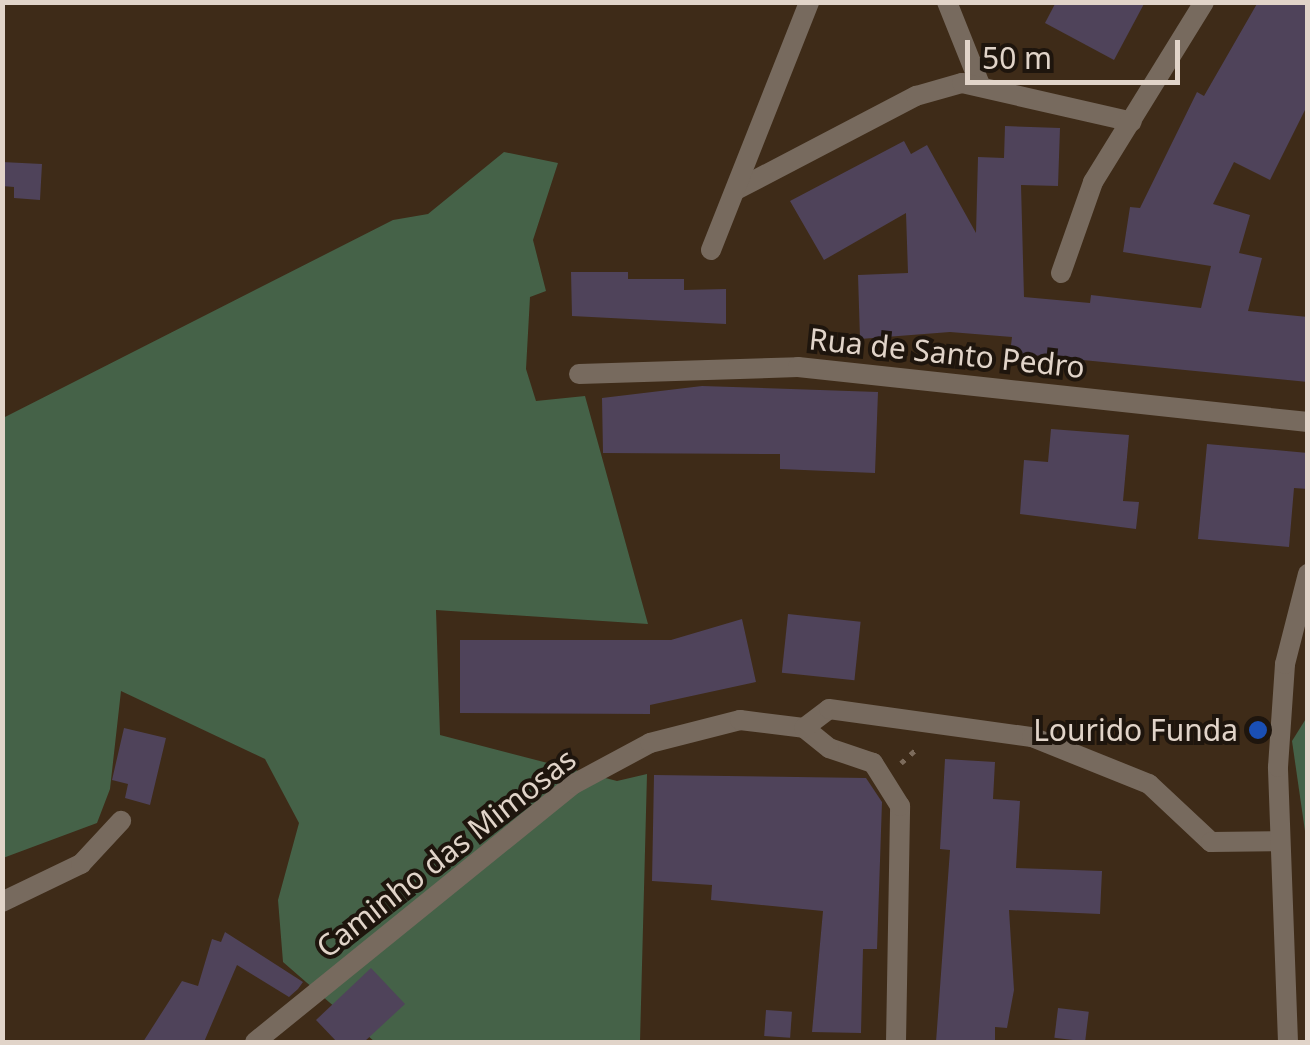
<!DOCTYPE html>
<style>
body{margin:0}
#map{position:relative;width:1310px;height:1045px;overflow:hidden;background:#3e2b18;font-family:"Noto Sans",sans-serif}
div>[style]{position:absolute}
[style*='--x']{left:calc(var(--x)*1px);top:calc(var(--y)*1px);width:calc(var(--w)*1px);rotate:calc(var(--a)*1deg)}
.forest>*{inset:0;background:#456248}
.building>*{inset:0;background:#4f435a;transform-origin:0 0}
.path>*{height:5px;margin-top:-2.5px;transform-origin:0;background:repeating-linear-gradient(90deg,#7c6b5b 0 5px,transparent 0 13px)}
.minor>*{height:20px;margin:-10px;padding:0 10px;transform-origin:10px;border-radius:10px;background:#776a5e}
.dots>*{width:28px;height:28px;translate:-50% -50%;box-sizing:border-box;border:5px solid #1e150d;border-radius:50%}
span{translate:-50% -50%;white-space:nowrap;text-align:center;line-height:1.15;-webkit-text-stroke:8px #1e150d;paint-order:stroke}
.street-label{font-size:30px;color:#e1d4c9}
.poi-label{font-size:30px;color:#e1d4c9}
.right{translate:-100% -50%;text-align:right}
.frame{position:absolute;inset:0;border:5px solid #e1d4c9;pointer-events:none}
.scale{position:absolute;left:965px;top:40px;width:215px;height:45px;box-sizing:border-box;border:5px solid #e1d4c9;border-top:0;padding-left:12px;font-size:30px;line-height:35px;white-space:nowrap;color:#e1d4c9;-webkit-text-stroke:8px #1e150d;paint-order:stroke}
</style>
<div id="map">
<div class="forest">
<i style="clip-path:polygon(504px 152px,558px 163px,533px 240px,546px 291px,530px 297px,526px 369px,536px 401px,585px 396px,648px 624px,436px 610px,440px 735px,617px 781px,647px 774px,640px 1042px,375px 1042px,283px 962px,278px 900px,299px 823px,265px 759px,121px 691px,110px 789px,97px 823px,3px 858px,3px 418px,393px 220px,428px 214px)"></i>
<i style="clip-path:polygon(1307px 717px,1307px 845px,1292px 741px)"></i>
</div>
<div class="building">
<i style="clip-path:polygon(1056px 2px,1145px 2px,1114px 60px,1045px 23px)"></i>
<i style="clip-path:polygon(1258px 2px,1308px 2px,1308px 104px,1270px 180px,1234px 162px,1213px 204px,1250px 215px,1239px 253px,1262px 258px,1248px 311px,1308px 317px,1308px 382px,1010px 353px,1012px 337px,950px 332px,860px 339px,858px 275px,908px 273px,906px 213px,824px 260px,790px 201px,904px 141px,911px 154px,927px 145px,976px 233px,978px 157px,1004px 158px,1005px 126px,1060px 128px,1058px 186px,1021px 185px,1024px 297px,1090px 303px,1091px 295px,1201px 308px,1211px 266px,1123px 252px,1130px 207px,1140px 208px,1197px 92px,1204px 96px)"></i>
<i style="clip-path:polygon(2px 162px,42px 164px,40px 200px,14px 198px,14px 187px,2px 186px)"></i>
<i style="clip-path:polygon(571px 272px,628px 272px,628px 279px,684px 279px,684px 290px,726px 289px,726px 324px,572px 316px)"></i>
<i style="clip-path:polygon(702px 386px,878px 392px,875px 473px,780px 469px,780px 454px,603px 453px,602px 398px)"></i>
<i style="clip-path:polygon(1051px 429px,1129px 435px,1123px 501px,1139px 502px,1136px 529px,1020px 514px,1024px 460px,1048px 462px)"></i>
<i style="clip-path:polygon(1207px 444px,1308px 453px,1308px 489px,1294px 488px,1289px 547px,1198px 539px)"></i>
<i style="left:788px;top:614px;width:73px;height:59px;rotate:6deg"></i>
<i style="clip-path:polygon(742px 619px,756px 682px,650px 705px,650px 714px,460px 713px,460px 640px,671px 640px)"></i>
<i style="clip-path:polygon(124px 728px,166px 738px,150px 805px,125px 798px,128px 784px,112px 780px)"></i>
<i style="clip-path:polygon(945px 759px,995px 762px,993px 799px,1020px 801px,1016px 868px,1102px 871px,1100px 914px,1009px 910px,1014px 990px,1007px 1028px,995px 1027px,995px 1042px,936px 1042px,950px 850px,940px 849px)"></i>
<i style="clip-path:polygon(654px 775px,866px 778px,882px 802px,877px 949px,863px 949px,861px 1033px,812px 1032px,823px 911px,711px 900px,712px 885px,652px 881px)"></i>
<i style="clip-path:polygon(225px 932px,303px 982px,298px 989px,289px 997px,237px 965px,204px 1042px,143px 1042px,182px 981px,198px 986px,212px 939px,221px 942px)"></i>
<i style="clip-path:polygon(371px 968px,405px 1004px,364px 1042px,337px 1042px,316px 1020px)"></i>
<i style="left:1058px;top:1008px;width:31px;height:30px;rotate:7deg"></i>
<i style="left:766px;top:1010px;width:26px;height:26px;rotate:4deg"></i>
</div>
<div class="path">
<i style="--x:901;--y:763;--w:24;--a:-42"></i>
</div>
<div class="minor">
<i style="--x:947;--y:2;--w:86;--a:68.2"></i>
<i style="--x:738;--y:189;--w:201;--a:-27.6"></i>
<i style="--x:916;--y:96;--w:48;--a:-15.8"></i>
<i style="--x:962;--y:83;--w:174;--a:12.9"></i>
<i style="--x:711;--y:250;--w:267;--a:-68.4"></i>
<i style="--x:1061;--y:273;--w:96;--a:-70.6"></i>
<i style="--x:1093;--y:182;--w:211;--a:-58.3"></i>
<i style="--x:579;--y:374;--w:219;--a:-1.8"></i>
<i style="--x:798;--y:367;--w:513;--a:6.16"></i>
<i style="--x:2;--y:902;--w:88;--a:-25.7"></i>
<i style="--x:81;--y:864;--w:59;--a:-47.1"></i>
<i style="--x:255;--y:1042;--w:410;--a:-39"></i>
<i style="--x:574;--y:784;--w:86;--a:-28.3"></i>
<i style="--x:650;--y:743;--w:93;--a:-14.3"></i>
<i style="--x:740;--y:720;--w:64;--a:7.1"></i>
<i style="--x:896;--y:1042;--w:236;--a:-89"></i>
<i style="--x:900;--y:806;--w:51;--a:-122.1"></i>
<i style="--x:873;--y:763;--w:46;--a:-161.2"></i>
<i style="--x:829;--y:748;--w:32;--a:-141"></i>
<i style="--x:804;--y:728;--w:31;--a:-37"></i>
<i style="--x:829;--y:709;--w:205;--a:7.9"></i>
<i style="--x:1032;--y:737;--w:126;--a:21.9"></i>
<i style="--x:1149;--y:784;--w:85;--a:43.1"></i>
<i style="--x:1211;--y:842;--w:69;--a:-0.8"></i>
<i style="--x:1288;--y:1042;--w:275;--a:-92.1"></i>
<i style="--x:1278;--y:767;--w:103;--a:-86.1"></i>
<i style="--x:1285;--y:664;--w:93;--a:-75.7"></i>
</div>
<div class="dots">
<i style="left:1258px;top:730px;background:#1a4fb4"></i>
</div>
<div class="street-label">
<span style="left:947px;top:353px;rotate:6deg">Rua de Santo Pedro</span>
<span style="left:446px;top:853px;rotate:-38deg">Caminho das Mimosas</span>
</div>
<div class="poi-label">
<span class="right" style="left:1238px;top:730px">Lourido Funda</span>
</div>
<div class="frame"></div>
<div class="scale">50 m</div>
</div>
